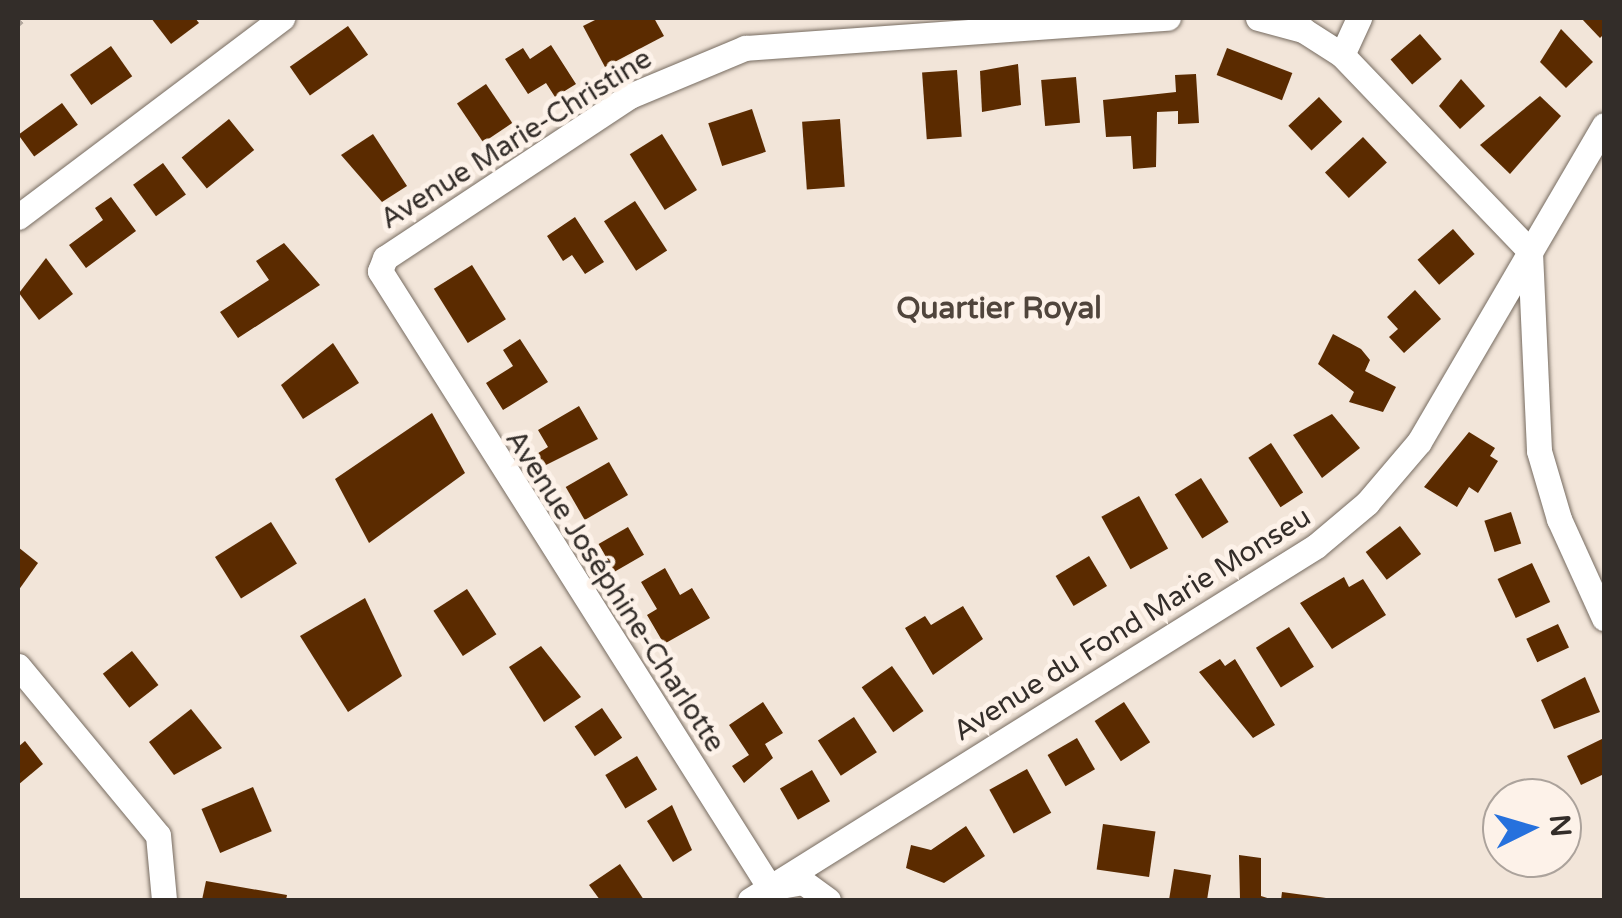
<!DOCTYPE html>
<meta charset="utf-8">
<style>
body{margin:0}
#map{position:relative;width:1622px;height:918px;overflow:hidden;background:#f2e5d9;font-family:"Varela Round",sans-serif}
div>[style]{position:absolute}
[style*='--x']{left:calc(var(--x)*1px);top:calc(var(--y)*1px);width:calc(var(--w)*1px);rotate:calc(var(--a)*1deg)}
.building>*{inset:0;background:#5b2b00;transform-origin:0 0}
.path>*{height:5px;margin-top:-2.5px;transform-origin:0;background:repeating-linear-gradient(90deg,#b2a79e 0 5px,transparent 0 10px)}
.roads{filter:drop-shadow(0 0 2px #766b60) drop-shadow(0 0 2px #766b60)}
.minor>*{height:25px;margin:-12.5px;padding:0 12.5px;transform-origin:12.5px;border-radius:12.5px;background:#fff}
span{translate:-50% -50%;white-space:nowrap;text-align:center;line-height:1.15;-webkit-text-stroke:10px #fdf2e9;paint-order:stroke}
.street-label{font-size:28px;color:#332d29}
.neighbourhood-label{font-size:30px;color:#50453c;font-weight:700}
.frame{position:absolute;inset:0;border:20px solid #332d29;pointer-events:none}
.north{position:absolute;left:1482px;top:778px;width:100px;height:100px;box-sizing:border-box;background:#fdf2e9;border:2px solid #aca39c;border-radius:50%;rotate:85deg;font-size:28px;font-weight:700;line-height:40px;text-align:center;color:#332d29}
.north::after{content:'';display:block;margin:auto;width:35px;height:45px;background:#2671dd;clip-path:polygon(50% 0,100% 100%,50% 72%,0 100%)}
</style>
<div id="map">
<div class="building">
<i style="clip-path:polygon(151px 18px,195px 18px,199px 23px,171px 44px)"></i>
<i style="clip-path:polygon(599px 18px,654px 18px,664px 36px,605px 67px,583px 26px)"></i>
<i style="clip-path:polygon(1581px 18px,1604px 18px,1604px 34px,1600px 38px)"></i>
<i style="left:348px;top:26px;width:35px;height:71px;rotate:55deg"></i>
<i style="clip-path:polygon(1561px 29px,1593px 62px,1566px 88px,1540px 62px)"></i>
<i style="left:1420px;top:34px;width:33px;height:39px;rotate:49deg"></i>
<i style="clip-path:polygon(551px 45px,576px 84px,555px 97px,546px 83px,528px 94px,505px 59px,523px 48px,530px 59px)"></i>
<i style="left:111px;top:46px;width:37px;height:50px;rotate:55deg"></i>
<i style="left:1227px;top:48px;width:70px;height:29px;rotate:21deg"></i>
<i style="clip-path:polygon(1018px 64px,1021px 105px,982px 112px,980px 71px)"></i>
<i style="left:957px;top:70px;width:67px;height:35px;rotate:86deg"></i>
<i style="clip-path:polygon(1196px 74px,1199px 123px,1178px 124px,1178px 111px,1157px 112px,1156px 167px,1133px 169px,1131px 136px,1106px 137px,1103px 100px,1176px 92px,1175px 75px)"></i>
<i style="left:1076px;top:77px;width:46px;height:35px;rotate:85deg"></i>
<i style="clip-path:polygon(1461px 79px,1485px 106px,1460px 129px,1439px 106px)"></i>
<i style="left:486px;top:84px;width:47px;height:35px;rotate:56deg"></i>
<i style="clip-path:polygon(1540px 96px,1561px 116px,1510px 174px,1480px 145px)"></i>
<i style="left:1319px;top:97px;width:34px;height:42px;rotate:47deg"></i>
<i style="left:62px;top:103px;width:27px;height:54px;rotate:54deg"></i>
<i style="left:752px;top:109px;width:45px;height:46px;rotate:72deg"></i>
<i style="left:229px;top:119px;width:40px;height:61px;rotate:51deg"></i>
<i style="left:840px;top:119px;width:68px;height:38px;rotate:86deg"></i>
<i style="clip-path:polygon(373px 134px,407px 186px,382px 202px,341px 155px)"></i>
<i style="left:662px;top:134px;width:66px;height:38px;rotate:58deg"></i>
<i style="left:1363px;top:137px;width:35px;height:52px;rotate:47deg"></i>
<i style="left:163px;top:163px;width:39px;height:37px;rotate:54deg"></i>
<i style="clip-path:polygon(111px 197px,136px 231px,86px 268px,69px 245px,103px 220px,95px 208px)"></i>
<i style="left:635px;top:201px;width:59px;height:37px;rotate:57deg"></i>
<i style="clip-path:polygon(575px 217px,604px 262px,585px 274px,572px 255px,563px 261px,547px 236px)"></i>
<i style="left:1453px;top:229px;width:33px;height:47px;rotate:49deg"></i>
<i style="clip-path:polygon(284px 243px,320px 285px,238px 338px,220px 312px,269px 280px,256px 261px)"></i>
<i style="clip-path:polygon(46px 258px,73px 294px,39px 320px,19px 293px)"></i>
<i style="left:472px;top:265px;width:64px;height:45px;rotate:58deg"></i>
<i style="clip-path:polygon(1415px 290px,1441px 319px,1404px 353px,1389px 337px,1398px 329px,1387px 317px)"></i>
<i style="clip-path:polygon(1333px 334px,1361px 349px,1370px 360px,1365px 371px,1396px 387px,1383px 412px,1349px 402px,1354px 392px,1318px 364px)"></i>
<i style="clip-path:polygon(520px 339px,548px 382px,503px 410px,486px 383px,513px 366px,503px 350px)"></i>
<i style="clip-path:polygon(333px 343px,359px 383px,303px 419px,281px 385px)"></i>
<i style="clip-path:polygon(579px 406px,598px 439px,542px 467px,535px 455px,548px 447px,538px 430px)"></i>
<i style="clip-path:polygon(432px 413px,465px 473px,369px 543px,335px 479px)"></i>
<i style="clip-path:polygon(1332px 414px,1360px 448px,1322px 478px,1293px 435px)"></i>
<i style="clip-path:polygon(1469px 432px,1495px 448px,1490px 456px,1498px 461px,1478px 493px,1469px 487px,1457px 507px,1424px 487px)"></i>
<i style="left:1271px;top:443px;width:59px;height:27px;rotate:57deg"></i>
<i style="left:609px;top:462px;width:38px;height:50px;rotate:60deg"></i>
<i style="left:1201px;top:478px;width:52px;height:31px;rotate:58deg"></i>
<i style="left:1139px;top:496px;width:60px;height:43px;rotate:61deg"></i>
<i style="left:1511px;top:512px;width:33px;height:28px;rotate:72deg"></i>
<i style="left:271px;top:522px;width:49px;height:66px;rotate:58deg"></i>
<i style="left:1400px;top:526px;width:35px;height:43px;rotate:53deg"></i>
<i style="left:628px;top:527px;width:32px;height:34px;rotate:60deg"></i>
<i style="clip-path:polygon(18px 547px,38px 563px,18px 591px)"></i>
<i style="left:1089px;top:556px;width:35px;height:39px;rotate:59deg"></i>
<i style="left:1532px;top:563px;width:43px;height:38px;rotate:65deg"></i>
<i style="clip-path:polygon(665px 568px,680px 595px,692px 588px,710px 618px,664px 644px,647px 615px,657px 609px,641px 582px)"></i>
<i style="clip-path:polygon(1344px 577px,1349px 587px,1363px 579px,1386px 615px,1332px 649px,1300px 603px)"></i>
<i style="left:467px;top:589px;width:54px;height:40px;rotate:57deg"></i>
<i style="clip-path:polygon(365px 598px,402px 676px,348px 712px,300px 636px)"></i>
<i style="clip-path:polygon(963px 606px,983px 639px,933px 675px,905px 628px,925px 616px,931px 625px)"></i>
<i style="left:1558px;top:624px;width:26px;height:35px;rotate:65deg"></i>
<i style="left:1289px;top:627px;width:47px;height:39px;rotate:58deg"></i>
<i style="clip-path:polygon(541px 646px,581px 697px,544px 722px,509px 667px)"></i>
<i style="left:132px;top:651px;width:43px;height:37px;rotate:52deg"></i>
<i style="clip-path:polygon(1220px 659px,1225px 666px,1235px 659px,1275px 725px,1253px 738px,1199px 672px)"></i>
<i style="left:892px;top:666px;width:55px;height:37px;rotate:55deg"></i>
<i style="clip-path:polygon(1585px 677px,1600px 712px,1554px 729px,1541px 700px)"></i>
<i style="clip-path:polygon(763px 702px,783px 733px,765px 744px,773px 758px,744px 783px,732px 766px,749px 755px,729px 725px)"></i>
<i style="left:1124px;top:702px;width:48px;height:35px;rotate:57deg"></i>
<i style="left:602px;top:708px;width:36px;height:33px;rotate:56deg"></i>
<i style="clip-path:polygon(191px 709px,222px 748px,174px 775px,149px 742px)"></i>
<i style="left:854px;top:717px;width:42px;height:43px;rotate:57deg"></i>
<i style="left:1077px;top:738px;width:36px;height:34px;rotate:60deg"></i>
<i style="clip-path:polygon(1604px 738px,1604px 774px,1581px 785px,1567px 756px)"></i>
<i style="clip-path:polygon(25px 741px,43px 764px,18px 785px,18px 747px)"></i>
<i style="left:637px;top:756px;width:39px;height:37px;rotate:59deg"></i>
<i style="left:1027px;top:769px;width:50px;height:43px;rotate:61deg"></i>
<i style="left:812px;top:770px;width:36px;height:37px;rotate:60deg"></i>
<i style="left:253px;top:787px;width:48px;height:56px;rotate:67deg"></i>
<i style="clip-path:polygon(672px 805px,692px 850px,673px 862px,647px 821px)"></i>
<i style="left:1103px;top:824px;width:53px;height:46px;rotate:8deg"></i>
<i style="clip-path:polygon(966px 826px,985px 856px,944px 883px,906px 868px,911px 845px,931px 850px)"></i>
<i style="clip-path:polygon(1239px 855px,1261px 858px,1261px 896px,1274px 900px,1240px 900px)"></i>
<i style="clip-path:polygon(620px 864px,644px 900px,600px 900px,589px 885px)"></i>
<i style="clip-path:polygon(1174px 869px,1211px 875px,1207px 900px,1169px 900px)"></i>
<i style="clip-path:polygon(206px 881px,287px 895px,286px 900px,202px 900px)"></i>
<i style="clip-path:polygon(1282px 892px,1326px 898px,1326px 900px,1281px 900px)"></i>
</div>
<div class="path">
<i style="--x:18;--y:24;--w:9;--a:-41"></i>
</div>
<div class="roads">
<div class="minor">
<i style="--x:1258;--y:18;--w:47;--a:14.9"></i>
<i style="--x:1303;--y:30;--w:46;--a:32.7"></i>
<i style="--x:1342;--y:55;--w:272;--a:46.2"></i>
<i style="--x:1342;--y:55;--w:41;--a:-65.3"></i>
<i style="--x:18;--y:217;--w:331;--a:-37"></i>
<i style="--x:1530;--y:252;--w:199;--a:87.4"></i>
<i style="--x:1539;--y:451;--w:71;--a:73.6"></i>
<i style="--x:1559;--y:519;--w:109;--a:65.6"></i>
<i style="--x:18;--y:666;--w:219;--a:50.4"></i>
<i style="--x:158;--y:835;--w:65;--a:84.7"></i>
<i style="--x:750;--y:900;--w:668;--a:-32.02"></i>
<i style="--x:1316;--y:546;--w:67;--a:-40.1"></i>
<i style="--x:1367;--y:503;--w:80;--a:-49.6"></i>
<i style="--x:1419;--y:442;--w:367;--a:-59.7"></i>
<i style="--x:828;--y:900;--w:31;--a:-144"></i>
<i style="--x:803;--y:882;--w:34;--a:170"></i>
<i style="--x:770;--y:888;--w:730;--a:-122.3"></i>
<i style="--x:380;--y:271;--w:14;--a:-69"></i>
<i style="--x:385;--y:258;--w:294;--a:-33.5"></i>
<i style="--x:630;--y:96;--w:125;--a:-22.7"></i>
<i style="--x:745;--y:48;--w:424;--a:-4.1"></i>
</div>
</div>
<div class="street-label">
<span style="left:516px;top:139px;rotate:-32deg">Avenue Marie-Christine</span>
<span style="left:615px;top:591px;rotate:57deg">Avenue Joséphine-Charlotte</span>
<span style="left:1132px;top:624px;rotate:-32deg">Avenue du Fond Marie Monseu</span>
</div>
<div class="neighbourhood-label">
<span style="left:999px;top:309px">Quartier Royal</span>
</div>
<div class="frame"></div>
<div class="north">N</div>
</div>
